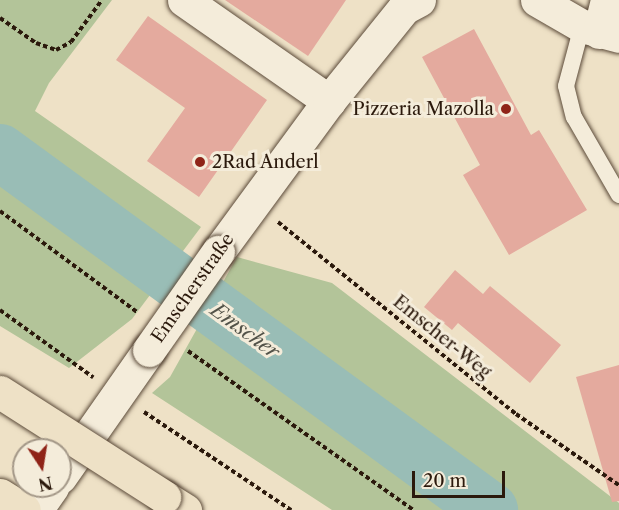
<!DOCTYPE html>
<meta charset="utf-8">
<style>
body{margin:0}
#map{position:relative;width:619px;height:510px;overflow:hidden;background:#eee1c6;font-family:"Libre Caslon Text",serif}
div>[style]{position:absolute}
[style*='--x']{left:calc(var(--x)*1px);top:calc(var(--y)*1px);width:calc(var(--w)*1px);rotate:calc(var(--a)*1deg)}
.green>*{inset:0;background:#b3c499}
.river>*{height:56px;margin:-28px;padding:0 28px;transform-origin:28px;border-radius:28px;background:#99bdb6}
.building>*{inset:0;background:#e4aa9e}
.path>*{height:4px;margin-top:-2px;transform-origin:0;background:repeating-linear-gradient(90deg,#2b190c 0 4.5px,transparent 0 7.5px)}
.roads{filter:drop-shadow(0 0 2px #5c4b3a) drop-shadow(0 0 2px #5c4b3a)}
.service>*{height:16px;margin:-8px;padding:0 8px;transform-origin:8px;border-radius:8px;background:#f4ecda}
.minor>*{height:33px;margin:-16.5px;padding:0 16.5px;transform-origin:16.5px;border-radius:16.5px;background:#f4ecda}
.motorway>*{height:33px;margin:-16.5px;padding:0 16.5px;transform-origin:16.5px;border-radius:16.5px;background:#eee1c6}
.bridges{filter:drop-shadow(0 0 2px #5c4b3a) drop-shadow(0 0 2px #5c4b3a)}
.minor-bridge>*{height:33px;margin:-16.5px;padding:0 16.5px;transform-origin:16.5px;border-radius:16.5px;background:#f4ecda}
.motorway-bridge>*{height:33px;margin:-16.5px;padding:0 16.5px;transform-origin:16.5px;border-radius:16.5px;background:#eee1c6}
.dots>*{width:16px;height:16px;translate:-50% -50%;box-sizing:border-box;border:3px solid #f4ecda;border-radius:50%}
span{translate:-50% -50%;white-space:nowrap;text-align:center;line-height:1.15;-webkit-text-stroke:6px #f4ecda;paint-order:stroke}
.poi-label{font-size:18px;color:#2b190c}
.right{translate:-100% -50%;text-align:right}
.left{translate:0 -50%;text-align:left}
.street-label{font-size:18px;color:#2b190c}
.water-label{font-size:20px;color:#525248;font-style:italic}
.north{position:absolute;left:12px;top:438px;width:60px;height:60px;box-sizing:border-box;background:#f4ecda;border:2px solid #a49888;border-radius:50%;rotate:168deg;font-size:16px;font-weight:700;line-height:24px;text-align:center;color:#2b190c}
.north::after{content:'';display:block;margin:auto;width:21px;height:27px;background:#8f2418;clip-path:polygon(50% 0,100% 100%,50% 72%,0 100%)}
.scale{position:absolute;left:412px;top:471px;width:93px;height:27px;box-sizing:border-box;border:3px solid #2b190c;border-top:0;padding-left:8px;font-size:18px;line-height:21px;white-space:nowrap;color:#2b190c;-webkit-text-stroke:4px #f4ecda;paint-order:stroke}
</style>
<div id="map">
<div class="green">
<i style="clip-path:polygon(0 0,112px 0,49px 83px,35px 111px,201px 227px,132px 319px,69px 368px,0 326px)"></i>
<i style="clip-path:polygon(237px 257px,332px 283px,619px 503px,619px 510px,332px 510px,152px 393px,170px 377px)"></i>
</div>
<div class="river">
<i style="--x:0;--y:152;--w:607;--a:36.15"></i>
</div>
<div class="building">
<i style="clip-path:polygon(225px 0,346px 0,308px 56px)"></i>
<i style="clip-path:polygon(148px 16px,267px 100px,199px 197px,147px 161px,185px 108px,116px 60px)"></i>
<i style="clip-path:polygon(474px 29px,531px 135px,539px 130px,587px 210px,509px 255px,463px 175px,480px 165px,422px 57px)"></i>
<i style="clip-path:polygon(455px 270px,483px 294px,490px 286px,561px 345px,530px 383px,458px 323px,452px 330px,424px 307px)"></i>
<i style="clip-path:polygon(619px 365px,619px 501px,612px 502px,576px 377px)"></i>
</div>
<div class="path">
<i style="--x:0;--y:18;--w:44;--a:34.8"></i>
<i style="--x:36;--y:43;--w:21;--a:19"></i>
<i style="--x:56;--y:50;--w:17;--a:-28"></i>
<i style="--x:71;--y:42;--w:52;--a:-53.6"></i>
<i style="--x:0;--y:211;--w:170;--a:36.4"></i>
<i style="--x:278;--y:222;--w:306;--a:38.9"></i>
<i style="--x:516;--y:414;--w:125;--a:34.6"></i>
<i style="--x:0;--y:310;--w:115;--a:35.8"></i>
<i style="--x:188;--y:351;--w:276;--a:35.2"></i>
<i style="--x:144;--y:412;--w:177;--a:33.7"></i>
</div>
<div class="roads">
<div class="service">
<i style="--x:582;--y:26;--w:62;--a:104.9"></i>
<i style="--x:566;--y:86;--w:32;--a:76"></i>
<i style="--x:574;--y:117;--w:90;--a:60"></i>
</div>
<div class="minor">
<i style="--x:184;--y:0;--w:177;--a:34.9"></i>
<i style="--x:537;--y:0;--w:52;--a:30"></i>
<i style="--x:582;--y:26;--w:38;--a:15"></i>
<i style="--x:599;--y:32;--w:33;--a:-76"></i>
<i style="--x:218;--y:252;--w:187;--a:-53.7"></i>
<i style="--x:329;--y:101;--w:119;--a:-51.1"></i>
<i style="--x:404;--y:8;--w:17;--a:-28"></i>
<i style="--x:60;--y:477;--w:155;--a:-55"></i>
<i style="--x:36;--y:510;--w:29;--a:-55"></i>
</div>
<div class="motorway">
<i style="--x:0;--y:495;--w:28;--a:32"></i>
<i style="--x:164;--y:497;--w:25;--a:32"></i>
</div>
</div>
<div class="bridges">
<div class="minor-bridge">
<i style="--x:149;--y:350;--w:120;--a:-54.9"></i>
</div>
<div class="motorway-bridge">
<i style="--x:0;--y:392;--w:195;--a:32.6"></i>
</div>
</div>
<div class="dots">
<i style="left:506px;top:109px;background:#8f2418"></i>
<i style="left:200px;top:162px;background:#8f2418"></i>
</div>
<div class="poi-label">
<span class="right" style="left:494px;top:109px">Pizzeria Mazolla</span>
<span class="left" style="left:212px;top:162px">2Rad Anderl</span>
</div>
<div class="street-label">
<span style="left:193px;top:288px;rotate:-55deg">Emscherstraße</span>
<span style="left:442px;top:337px;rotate:39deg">Emscher-Weg</span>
</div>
<div class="water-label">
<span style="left:245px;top:331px;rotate:36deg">Emscher</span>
</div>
<div class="north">N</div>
<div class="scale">20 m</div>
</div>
